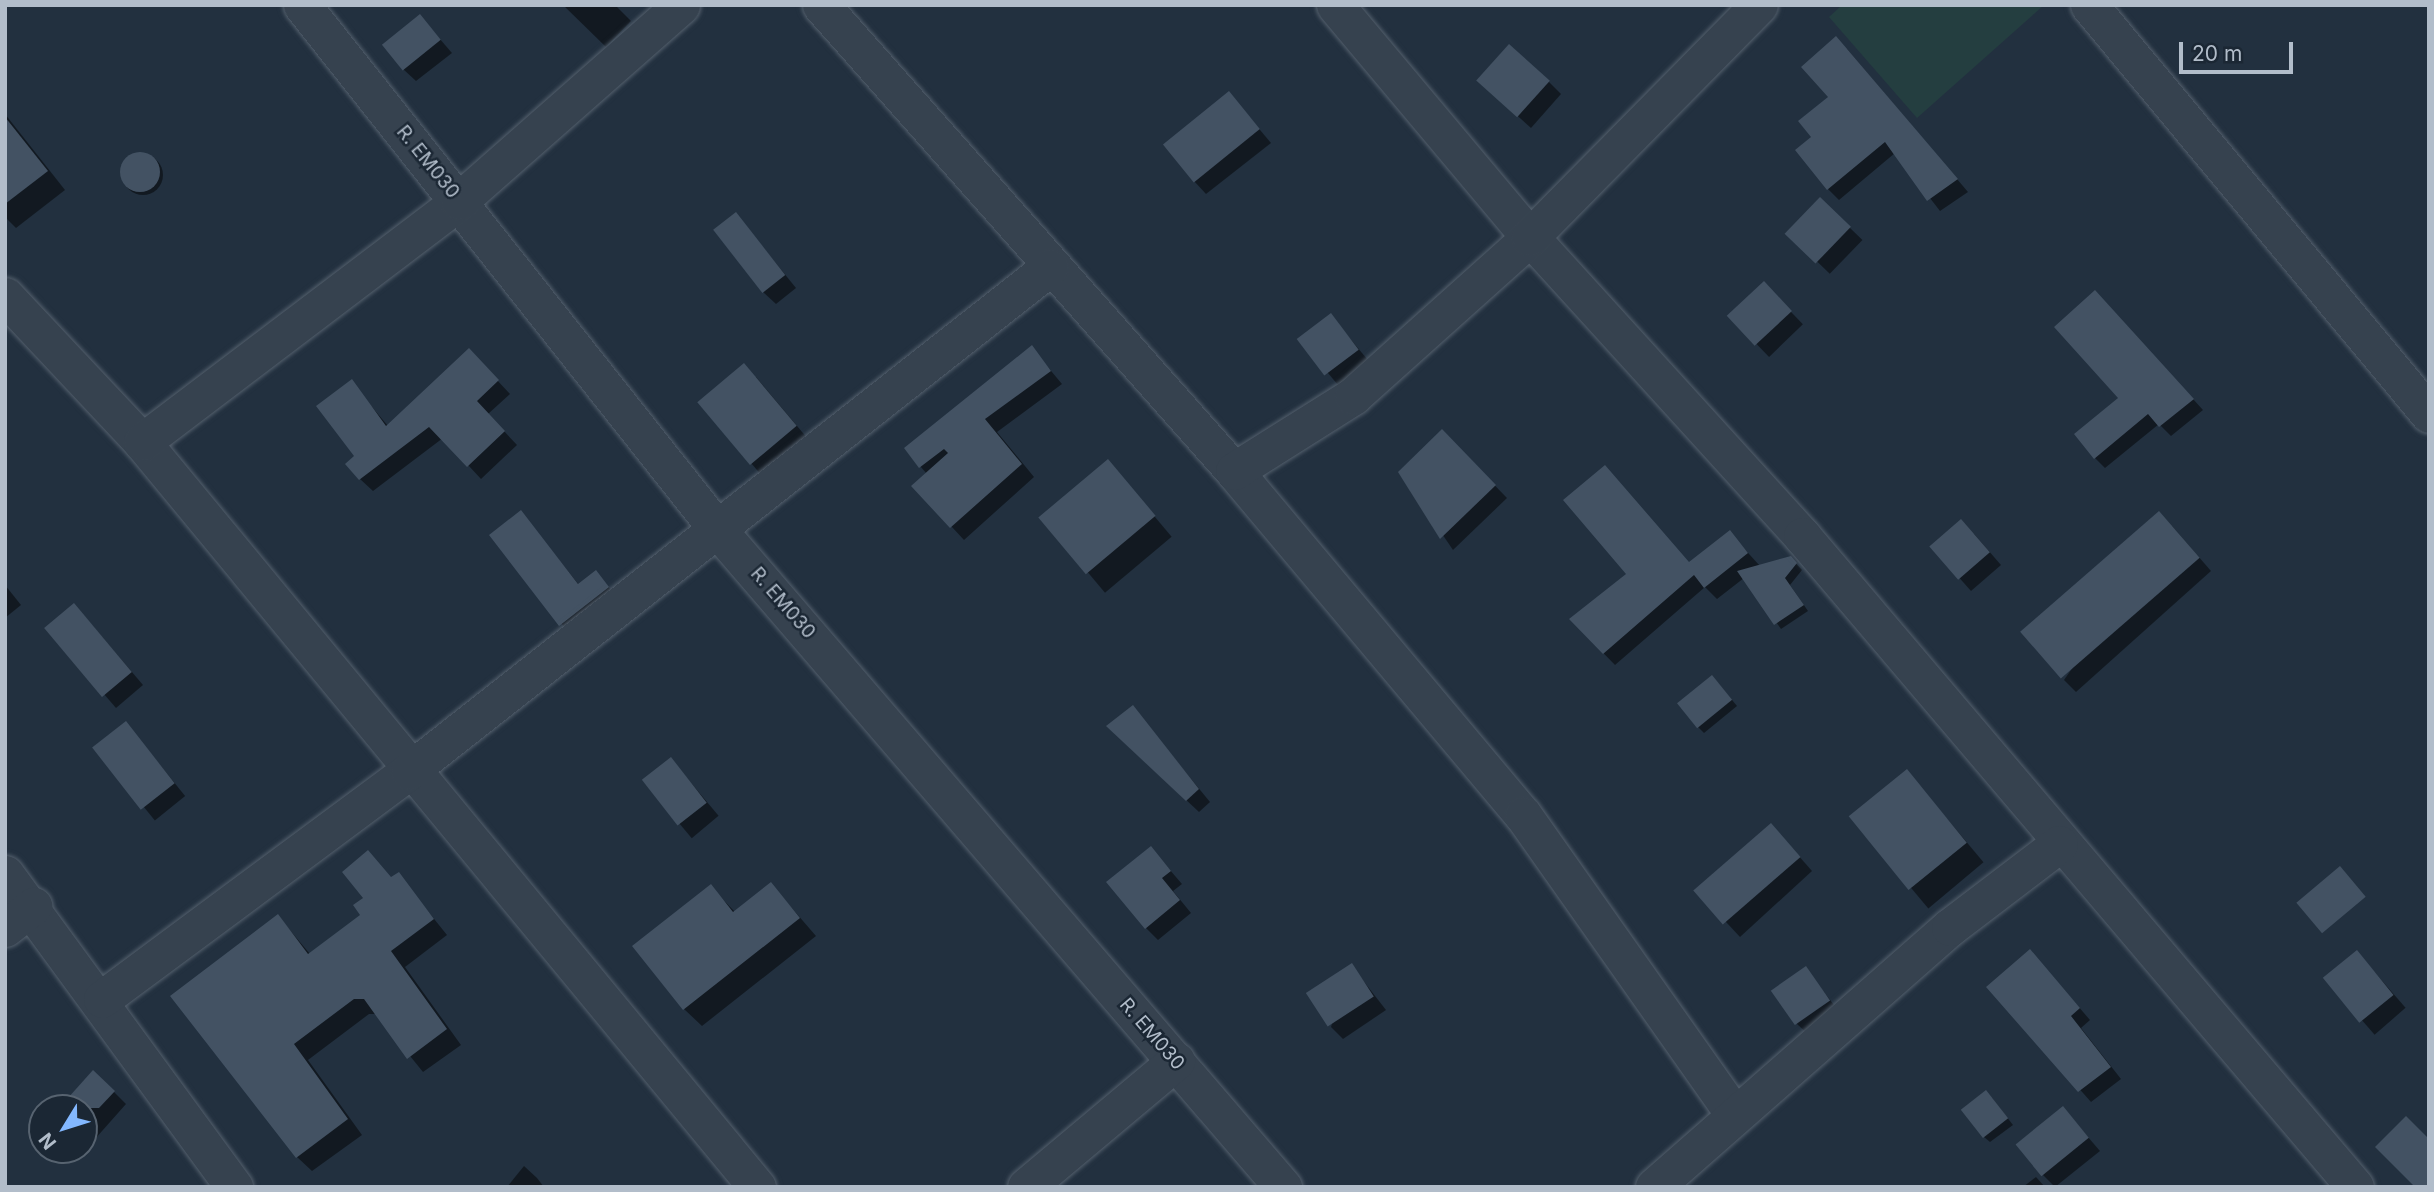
<!DOCTYPE html>
<style>
body{margin:0}
#map{position:relative;width:2434px;height:1192px;overflow:hidden;background:#22303f;font-family:Inter,sans-serif}
div>[style]{position:absolute}
[style*='--x']{left:calc(var(--x)*1px);top:calc(var(--y)*1px);width:calc(var(--w)*1px);rotate:calc(var(--a)*1deg)}
.green>*{inset:0;background:#243e40}
.shadow>*{inset:0;background:#0007;transform-origin:0 0}
.round{border-radius:50%}
.building>*{inset:0;background:#435263;transform-origin:0 0}
.roads{filter:drop-shadow(0 0 2px #54606d) drop-shadow(0 0 2px #54606d)}
.minor>*{height:37px;margin:-18.5px;padding:0 18.5px;transform-origin:18.5px;border-radius:18.5px;background:#36424f}
span{translate:-50% -50%;white-space:nowrap;text-align:center;line-height:1.15;-webkit-text-stroke:5px #1b2734;paint-order:stroke}
.street-label{font-size:19px;color:#b2bdca}
.frame{position:absolute;inset:0;border:7px solid #b2bdca;pointer-events:none}
.north{position:absolute;left:28px;top:1094px;width:70px;height:70px;box-sizing:border-box;background:#1b2734;border:2px solid #576370;border-radius:50%;rotate:232deg;font-size:19px;font-weight:700;line-height:28px;text-align:center;color:#b2bdca}
.north::after{content:'';display:block;margin:auto;width:24px;height:32px;background:#83b8ff;clip-path:polygon(50% 0,100% 100%,50% 72%,0 100%)}
.scale{position:absolute;left:2179px;top:42px;width:114px;height:32px;box-sizing:border-box;border:4px solid #b2bdca;border-top:0;padding-left:9px;font-size:21px;line-height:24px;white-space:nowrap;color:#b2bdca;-webkit-text-stroke:5px #1b2734;paint-order:stroke}
</style>
<div id="map">
<div class="green">
<i style="clip-path:polygon(1842px 5px,2044px 5px,1917px 118px,1829px 17px)"></i>
</div>
<div class="shadow">
<i style="clip-path:polygon(563px 5px,615px 5px,631px 21px,606px 47px)"></i>
<i style="clip-path:polygon(420px 16px,452px 53px,416px 81px,403px 69px)"></i>
<i style="clip-path:polygon(1847px 49px,1968px 192px,1940px 211px,1895px 153px,1839px 200px,1828px 189px,1814px 137px)"></i>
<i style="clip-path:polygon(1549px 82px,1561px 94px,1531px 128px,1491px 92px)"></i>
<i style="clip-path:polygon(1229px 93px,1271px 143px,1206px 194px,1194px 181px)"></i>
<i style="clip-path:polygon(5px 114px,65px 190px,16px 228px,5px 217px)"></i>
<i class="round" style="left:123px;top:155px;width:40px;height:40px"></i>
<i style="left:1820px;top:199px;width:59px;height:47px;rotate:44deg"></i>
<i style="clip-path:polygon(736px 214px,796px 288px,776px 304px,763px 292px)"></i>
<i style="left:1764px;top:284px;width:56px;height:47px;rotate:46deg"></i>
<i style="clip-path:polygon(2105px 302px,2203px 410px,2171px 436px,2159px 424px,2105px 468px,2095px 458px,2121px 398px)"></i>
<i style="left:1331px;top:316px;width:61px;height:39px;rotate:50deg"></i>
<i style="clip-path:polygon(1031px 347px,1062px 384px,997px 432px,1034px 477px,964px 540px,914px 486px,927px 474px,920px 466px)"></i>
<i style="clip-path:polygon(481px 363px,510px 394px,488px 414px,517px 445px,481px 479px,443px 438px,373px 491px,360px 479px,351px 382px,388px 426px)"></i>
<i style="clip-path:polygon(756px 377px,808px 439px,768px 483px,699px 402px)"></i>
<i style="clip-path:polygon(1442px 431px,1507px 498px,1453px 550px,1400px 472px)"></i>
<i style="left:1108px;top:461px;width:99px;height:87px;rotate:50deg"></i>
<i style="clip-path:polygon(521px 512px,579px 585px,596px 573px,620px 600px,573px 638px,494px 538px)"></i>
<i style="clip-path:polygon(2172px 526px,2211px 571px,2076px 692px,2064px 680px)"></i>
<i style="clip-path:polygon(1729px 532px,1760px 566px,1791px 558px,1802px 570px,1790px 585px,1808px 611px,1781px 629px,1744px 578px,1717px 599px,1705px 587px,1615px 665px,1571px 620px,1690px 563px)"></i>
<i style="clip-path:polygon(1974px 534px,2001px 565px,1971px 591px,1932px 547px)"></i>
<i style="clip-path:polygon(5px 585px,21px 605px,5px 618px)"></i>
<i style="clip-path:polygon(86px 618px,143px 685px,116px 708px,47px 628px)"></i>
<i style="clip-path:polygon(1718px 683px,1737px 706px,1704px 733px,1698px 727px)"></i>
<i style="clip-path:polygon(1132px 707px,1210px 802px,1199px 812px,1120px 738px)"></i>
<i style="left:126px;top:723px;width:94px;height:39px;rotate:51deg"></i>
<i style="left:671px;top:759px;width:74px;height:35px;rotate:50deg"></i>
<i style="left:1907px;top:771px;width:119px;height:72px;rotate:50deg"></i>
<i style="clip-path:polygon(1783px 838px,1812px 871px,1740px 937px,1698px 892px)"></i>
<i style="clip-path:polygon(1151px 848px,1182px 884px,1173px 891px,1191px 913px,1158px 940px,1146px 928px)"></i>
<i style="clip-path:polygon(398px 874px,447px 935px,405px 967px,461px 1045px,423px 1072px,376px 1014px,369px 1014px,308px 1060px,362px 1135px,312px 1171px,297px 1157px,278px 916px,310px 954px,363px 915px)"></i>
<i style="clip-path:polygon(771px 884px,816px 936px,702px 1026px,684px 1009px,710px 886px,735px 912px)"></i>
<i style="left:2357px;top:952px;width:74px;height:41px;rotate:49deg"></i>
<i style="clip-path:polygon(2041px 963px,2090px 1020px,2081px 1028px,2121px 1079px,2091px 1102px,1989px 987px)"></i>
<i style="clip-path:polygon(1351px 965px,1386px 1010px,1343px 1039px,1331px 1027px)"></i>
<i style="clip-path:polygon(1806px 969px,1841px 1014px,1810px 1036px,1797px 1024px)"></i>
<i style="clip-path:polygon(114px 1092px,126px 1104px,87px 1148px,84px 1108px,61px 1108px)"></i>
<i style="clip-path:polygon(1992px 1098px,2013px 1125px,1990px 1142px,1984px 1137px)"></i>
<i style="clip-path:polygon(2063px 1108px,2100px 1151px,2055px 1187px,2043px 1175px)"></i>
<i style="clip-path:polygon(524px 1166px,537px 1178px,544px 1187px,507px 1187px)"></i>
<i style="clip-path:polygon(2036px 1177px,2045px 1187px,2023px 1187px)"></i>
</div>
<div class="building">
<i style="left:420px;top:14px;width:33px;height:49px;rotate:51deg"></i>
<i style="clip-path:polygon(1836px 36px,1958px 179px,1927px 201px,1885px 142px,1827px 190px,1795px 150px,1811px 137px,1798px 121px,1828px 97px,1801px 67px)"></i>
<i style="left:1509px;top:44px;width:55px;height:49px;rotate:42deg"></i>
<i style="left:1229px;top:91px;width:49px;height:85px;rotate:51deg"></i>
<i style="clip-path:polygon(5px 117px,48px 171px,5px 204px)"></i>
<i class="round" style="left:120px;top:152px;width:40px;height:40px"></i>
<i style="left:1820px;top:197px;width:43px;height:51px;rotate:44deg"></i>
<i style="left:736px;top:212px;width:80px;height:29px;rotate:52deg"></i>
<i style="left:1764px;top:281px;width:41px;height:51px;rotate:47deg"></i>
<i style="clip-path:polygon(2095px 290px,2194px 399px,2159px 427px,2148px 414px,2094px 459px,2074px 434px,2118px 398px,2054px 327px)"></i>
<i style="left:1331px;top:313px;width:46px;height:43px;rotate:53deg"></i>
<i style="clip-path:polygon(1032px 345px,1051px 371px,985px 419px,1022px 464px,950px 528px,911px 486px,948px 453px,944px 449px,919px 468px,904px 448px)"></i>
<i style="clip-path:polygon(469px 348px,499px 380px,477px 401px,505px 431px,467px 467px,429px 427px,359px 480px,345px 464px,354px 456px,316px 406px,352px 379px,386px 426px)"></i>
<i style="left:744px;top:363px;width:82px;height:61px;rotate:50deg"></i>
<i style="clip-path:polygon(1442px 429px,1496px 485px,1440px 539px,1398px 472px)"></i>
<i style="left:1108px;top:459px;width:74px;height:91px;rotate:50deg"></i>
<i style="clip-path:polygon(1605px 465px,1689px 562px,1730px 530px,1748px 553px,1704px 588px,1694px 575px,1603px 654px,1569px 619px,1626px 574px,1563px 500px)"></i>
<i style="clip-path:polygon(521px 510px,578px 584px,596px 570px,609px 587px,559px 626px,489px 535px)"></i>
<i style="left:2159px;top:511px;width:62px;height:184px;rotate:49deg"></i>
<i style="left:1961px;top:519px;width:44px;height:42px;rotate:49deg"></i>
<i style="clip-path:polygon(1791px 556px,1797px 563px,1785px 578px,1804px 605px,1774px 625px,1737px 571px)"></i>
<i style="left:74px;top:603px;width:90px;height:39px;rotate:50deg"></i>
<i style="left:1712px;top:675px;width:32px;height:45px;rotate:51deg"></i>
<i style="clip-path:polygon(1133px 705px,1199px 789px,1186px 801px,1106px 726px)"></i>
<i style="left:126px;top:721px;width:79px;height:43px;rotate:52deg"></i>
<i style="left:671px;top:757px;width:58px;height:37px;rotate:52deg"></i>
<i style="left:1907px;top:769px;width:95px;height:75px;rotate:51deg"></i>
<i style="left:1771px;top:823px;width:45px;height:103px;rotate:49deg"></i>
<i style="clip-path:polygon(1151px 846px,1171px 871px,1162px 878px,1180px 900px,1145px 929px,1106px 882px)"></i>
<i style="clip-path:polygon(368px 850px,391px 877px,399px 872px,434px 919px,391px 951px,447px 1029px,407px 1059px,364px 999px,354px 999px,294px 1044px,348px 1119px,296px 1158px,170px 996px,278px 914px,308px 954px,360px 915px,353px 905px,363px 898px,342px 872px)"></i>
<i style="left:2340px;top:866px;width:40px;height:57px;rotate:50deg"></i>
<i style="clip-path:polygon(771px 882px,800px 918px,683px 1010px,632px 946px,711px 884px,733px 912px)"></i>
<i style="clip-path:polygon(2030px 949px,2080px 1008px,2071px 1016px,2111px 1067px,2078px 1092px,1986px 987px)"></i>
<i style="left:2357px;top:950px;width:58px;height:44px;rotate:51deg"></i>
<i style="left:1352px;top:963px;width:40px;height:55px;rotate:57deg"></i>
<i style="left:1806px;top:966px;width:42px;height:43px;rotate:55deg"></i>
<i style="clip-path:polygon(93px 1070px,115px 1091px,99px 1108px,59px 1108px)"></i>
<i style="left:1986px;top:1090px;width:36px;height:32px;rotate:52deg"></i>
<i style="left:2063px;top:1106px;width:41px;height:61px;rotate:51deg"></i>
<i style="clip-path:polygon(2406px 1116px,2429px 1139px,2429px 1187px,2415px 1187px,2375px 1147px)"></i>
</div>
<div class="roads">
<div class="minor">
<i style="--x:302;--y:5;--w:670;--a:51.61"></i>
<i style="--x:718;--y:530;--w:867;--a:49.31"></i>
<i style="--x:821;--y:5;--w:623;--a:48.45"></i>
<i style="--x:1234;--y:471;--w:449;--a:50"></i>
<i style="--x:1523;--y:815;--w:367;--a:54.8"></i>
<i style="--x:1335;--y:5;--w:303;--a:50"></i>
<i style="--x:1530;--y:237;--w:404;--a:47.7"></i>
<i style="--x:1802;--y:536;--w:854;--a:49.65"></i>
<i style="--x:2089;--y:5;--w:532;--a:50.26"></i>
<i style="--x:5;--y:296;--w:200;--a:46.8"></i>
<i style="--x:142;--y:442;--w:966;--a:50.46"></i>
<i style="--x:142;--y:442;--w:398;--a:-37.2"></i>
<i style="--x:459;--y:201;--w:296;--a:-41.4"></i>
<i style="--x:1234;--y:471;--w:141;--a:-32.2"></i>
<i style="--x:1353;--y:396;--w:238;--a:-41.9"></i>
<i style="--x:1530;--y:237;--w:326;--a:-45.4"></i>
<i style="--x:5;--y:874;--w:388;--a:53.8"></i>
<i style="--x:5;--y:928;--w:36;--a:-38"></i>
<i style="--x:102;--y:999;--w:382;--a:-36.6"></i>
<i style="--x:409;--y:771;--w:815;--a:-38.18"></i>
<i style="--x:1026;--y:1187;--w:196;--a:-40"></i>
<i style="--x:1654;--y:1187;--w:394;--a:-41.3"></i>
<i style="--x:1950;--y:927;--w:137;--a:-37.3"></i>
</div>
</div>
<div class="street-label">
<span style="left:428px;top:162px;rotate:51deg">R. EM030</span>
<span style="left:783px;top:603px;rotate:49deg">R. EM030</span>
<span style="left:1152px;top:1034px;rotate:49deg">R. EM030</span>
</div>
<div class="frame"></div>
<div class="north">N</div>
<div class="scale">20 m</div>
</div>
